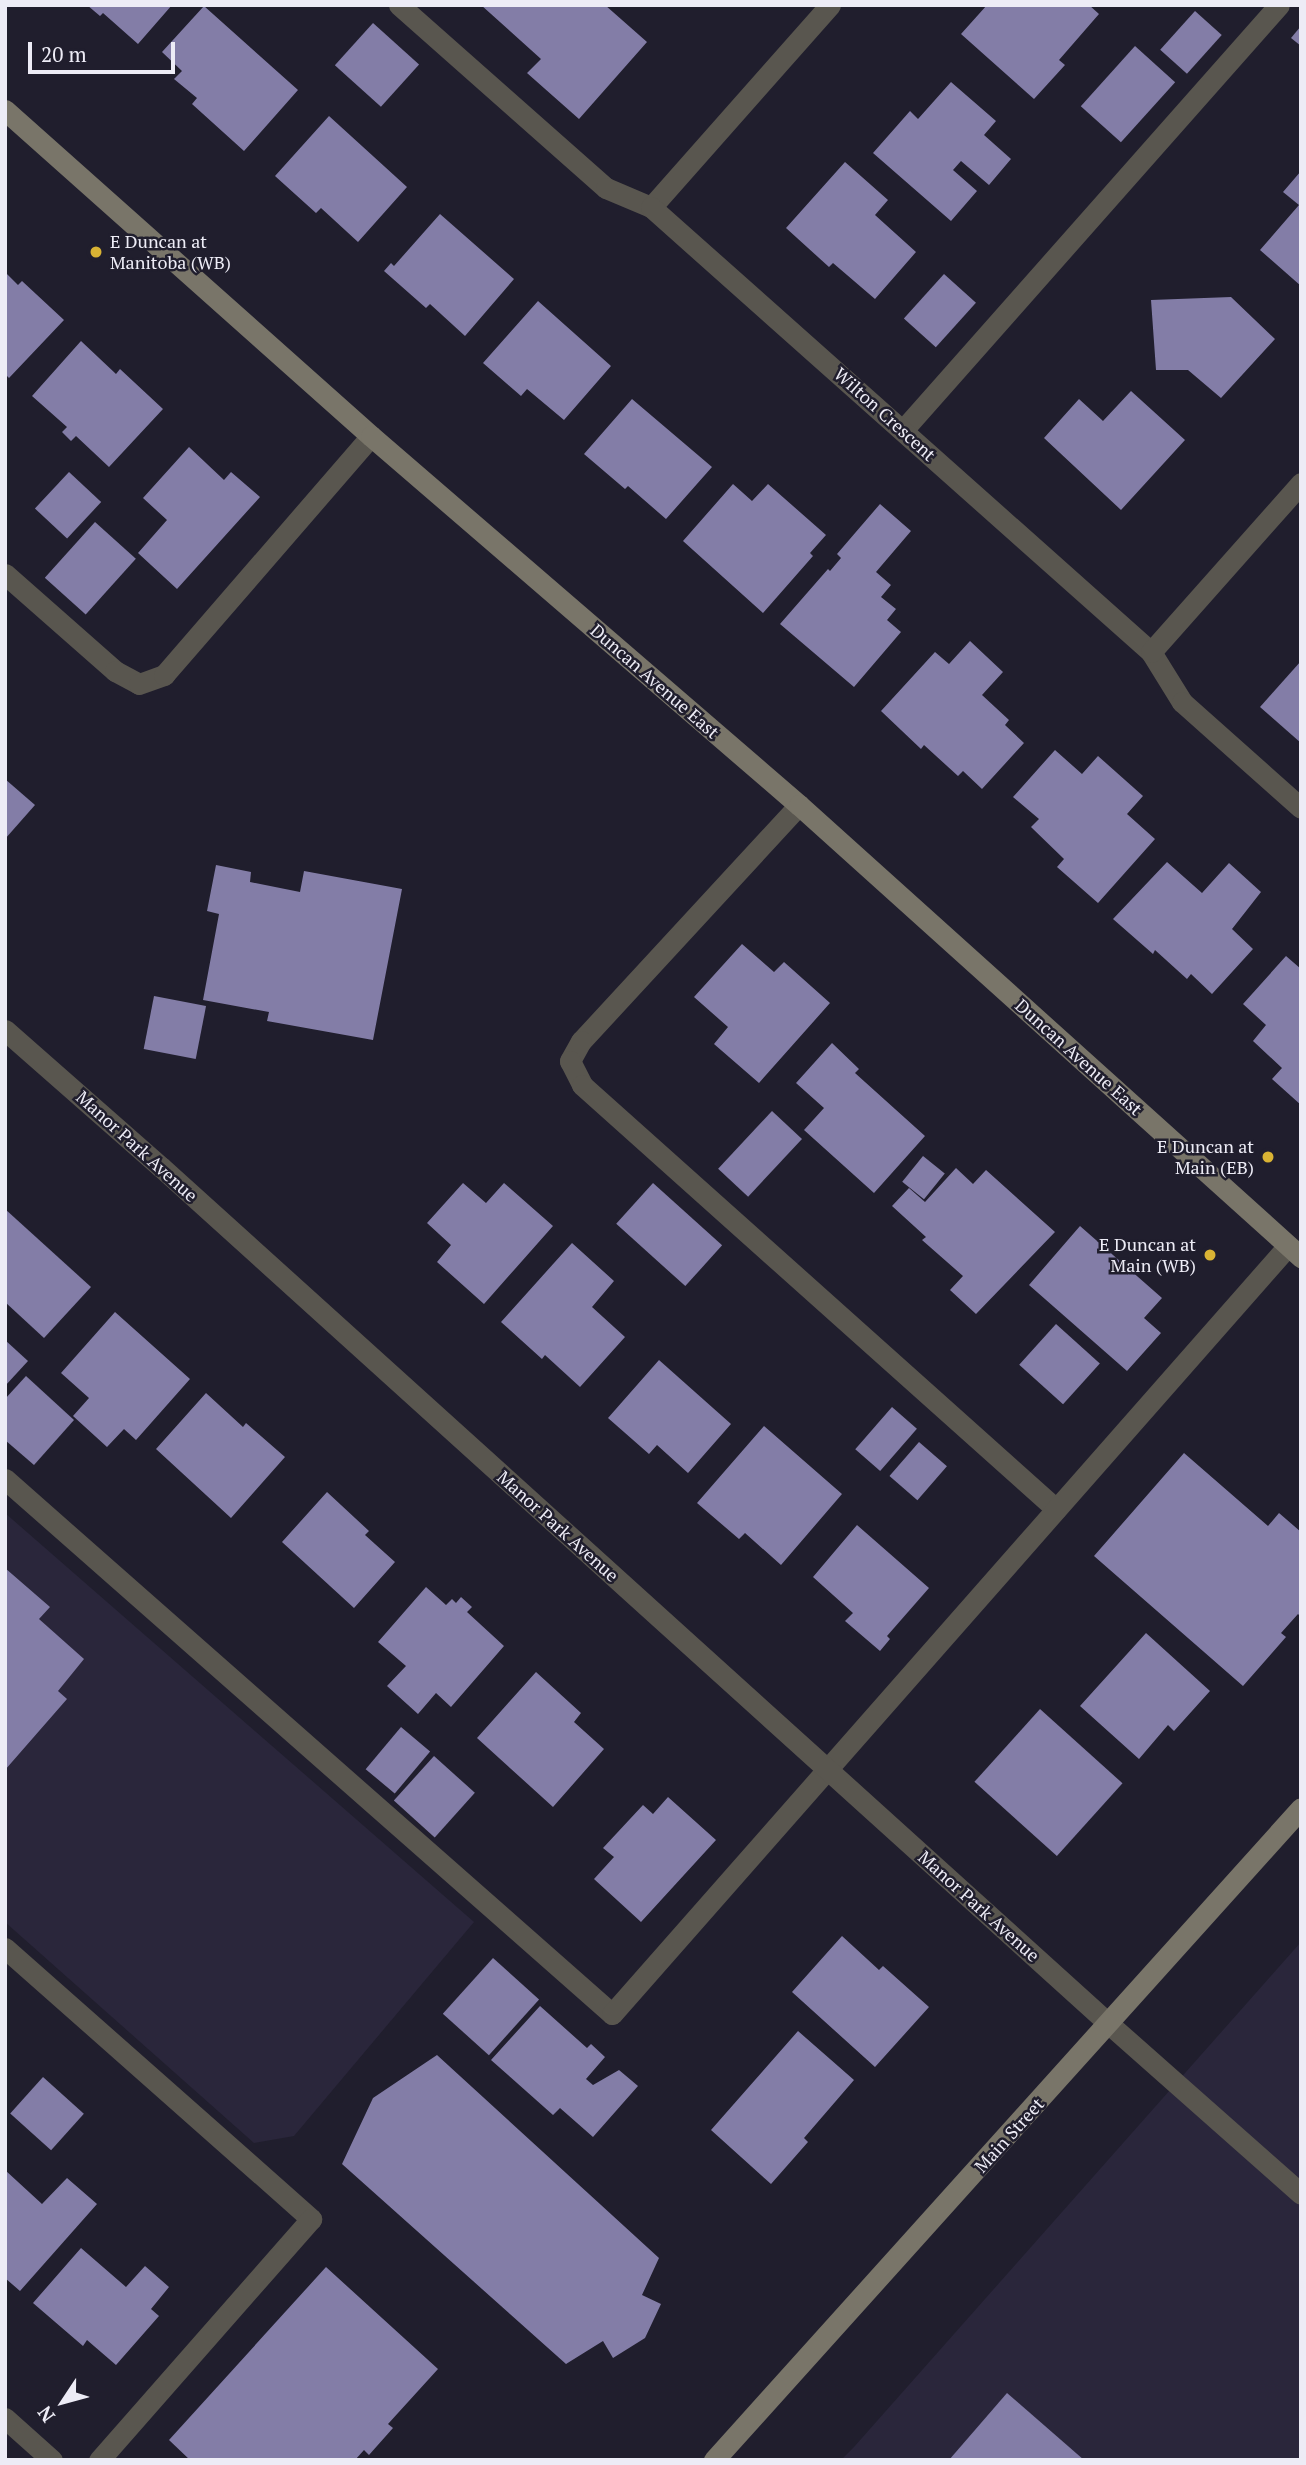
<!DOCTYPE html>
<style>
body{margin:0}
#map{position:relative;width:1306px;height:2465px;overflow:hidden;background:#201e2d;font-family:"PT Serif",serif}
div>[style]{position:absolute}
[style*='--x']{left:calc(var(--x)*1px);top:calc(var(--y)*1px);width:calc(var(--w)*1px);rotate:calc(var(--a)*1deg)}
.built>*{inset:0;background:#2a263b}
.building>*{inset:0;background:#837da7;transform-origin:0 0}
.lane>*{height:21px;margin:-10.5px;padding:0 10.5px;transform-origin:10.5px;border-radius:10.5px;background:#59564f}
.street>*{height:21px;margin:-10.5px;padding:0 10.5px;transform-origin:10.5px;border-radius:10.5px;background:#59564f}
.secondary>*{height:21px;margin:-10.5px;padding:0 10.5px;transform-origin:10.5px;border-radius:10.5px;background:#797569}
.dots>*{width:19px;height:19px;translate:-50% -50%;box-sizing:border-box;border:4px solid #201e2d;border-radius:50%}
span{translate:-50% -50%;white-space:nowrap;text-align:center;line-height:1.15;-webkit-text-stroke:5px #201e2d;paint-order:stroke}
.poi-label{font-size:18px;color:#edecf6}
.left{translate:0 -50%;text-align:left}
.right{translate:-100% -50%;text-align:right}
.street-label{font-size:18px;color:#edecf6}
.frame{position:absolute;inset:0;border:7px solid #edecf6;pointer-events:none}
.north{position:absolute;left:28px;top:2367px;width:70px;height:70px;-webkit-text-stroke:5px #201e2d;paint-order:stroke;rotate:234deg;font-size:19px;font-weight:700;line-height:28px;text-align:center;color:#edecf6}
.north::after{content:'';display:block;margin:auto;width:24px;height:32px;background:#edecf6;clip-path:polygon(50% 0,100% 100%,50% 72%,0 100%)}
.scale{position:absolute;left:28px;top:42px;width:147px;height:32px;box-sizing:border-box;border:4px solid #edecf6;border-top:0;padding-left:9px;font-size:21px;line-height:24px;white-space:nowrap;color:#edecf6;-webkit-text-stroke:5px #201e2d;paint-order:stroke}
</style>
<div id="map">
<div class="built">
<i style="clip-path:polygon(5px 1513px,474px 1922px,294px 2136px,254px 2143px,5px 1922px)"></i>
<i style="clip-path:polygon(1301px 1942px,1301px 2460px,841px 2460px,854px 2447px)"></i>
</div>
<div class="building">
<i style="clip-path:polygon(87px 5px,172px 5px,138px 44px,103px 13px,100px 16px)"></i>
<i style="clip-path:polygon(481px 5px,605px 5px,647px 42px,579px 119px,527px 73px,541px 59px)"></i>
<i style="clip-path:polygon(987px 5px,1089px 5px,1099px 14px,1059px 60px,1065px 65px,1034px 99px,961px 34px)"></i>
<i style="clip-path:polygon(204px 6px,298px 90px,244px 151px,192px 104px,197px 98px,174px 79px,182px 71px,162px 52px)"></i>
<i style="left:1195px;top:11px;width:36px;height:52px;rotate:42deg"></i>
<i style="left:373px;top:23px;width:62px;height:57px;rotate:42deg"></i>
<i style="clip-path:polygon(1301px 26px,1301px 46px,1291px 38px)"></i>
<i style="left:1135px;top:46px;width:54px;height:81px;rotate:42deg"></i>
<i style="clip-path:polygon(951px 82px,996px 121px,984px 135px,1011px 159px,989px 185px,961px 161px,953px 170px,977px 191px,951px 221px,873px 153px,910px 111px,918px 119px)"></i>
<i style="clip-path:polygon(329px 116px,407px 187px,358px 242px,321px 208px,316px 213px,275px 176px)"></i>
<i style="clip-path:polygon(845px 162px,888px 200px,875px 215px,916px 252px,875px 299px,833px 263px,829px 267px,786px 228px)"></i>
<i style="clip-path:polygon(1301px 171px,1301px 286px,1260px 250px,1299px 205px,1283px 192px)"></i>
<i style="clip-path:polygon(440px 214px,514px 279px,465px 336px,430px 304px,426px 308px,384px 271px,391px 263px,394px 266px)"></i>
<i style="clip-path:polygon(5px 272px,18px 285px,22px 281px,64px 320px,9px 378px,5px 374px)"></i>
<i style="left:944px;top:274px;width:43px;height:60px;rotate:42deg"></i>
<i style="clip-path:polygon(1231px 297px,1275px 339px,1221px 398px,1188px 370px,1156px 370px,1151px 300px)"></i>
<i style="clip-path:polygon(538px 301px,611px 366px,564px 420px,527px 389px,521px 396px,483px 363px)"></i>
<i style="clip-path:polygon(81px 341px,116px 374px,120px 369px,163px 409px,109px 467px,76px 436px,71px 441px,62px 432px,67px 427px,32px 396px)"></i>
<i style="clip-path:polygon(1131px 391px,1185px 440px,1121px 510px,1044px 438px,1079px 399px,1103px 421px)"></i>
<i style="clip-path:polygon(632px 399px,712px 467px,666px 519px,628px 486px,625px 489px,584px 454px)"></i>
<i style="clip-path:polygon(189px 447px,224px 480px,231px 472px,260px 497px,177px 589px,138px 553px,167px 520px,143px 498px)"></i>
<i style="left:69px;top:472px;width:44px;height:50px;rotate:43deg"></i>
<i style="clip-path:polygon(733px 484px,752px 501px,768px 484px,826px 535px,810px 553px,813px 556px,763px 613px,683px 541px)"></i>
<i style="clip-path:polygon(880px 504px,911px 531px,876px 572px,891px 585px,881px 597px,896px 609px,887px 620px,901px 632px,854px 687px,780px 624px,828px 569px,830px 571px,841px 558px,837px 554px)"></i>
<i style="left:95px;top:522px;width:55px;height:75px;rotate:42deg"></i>
<i style="clip-path:polygon(970px 641px,1003px 672px,982px 695px,1009px 720px,1005px 725px,1024px 743px,982px 789px,963px 771px,958px 776px,924px 745px,921px 749px,881px 711px,935px 652px,949px 664px)"></i>
<i style="clip-path:polygon(1301px 661px,1301px 743px,1260px 707px)"></i>
<i style="clip-path:polygon(1055px 750px,1082px 774px,1098px 756px,1143px 796px,1127px 814px,1155px 839px,1098px 903px,1057px 867px,1064px 859px,1031px 827px,1039px 819px,1013px 797px)"></i>
<i style="clip-path:polygon(5px 779px,35px 805px,5px 839px)"></i>
<i style="clip-path:polygon(1167px 862px,1202px 893px,1229px 863px,1261px 892px,1232px 929px,1253px 949px,1212px 994px,1191px 974px,1187px 979px,1155px 950px,1153px 954px,1113px 919px)"></i>
<i style="clip-path:polygon(216px 865px,251px 872px,250px 882px,300px 892px,304px 871px,402px 889px,373px 1040px,267px 1021px,269px 1012px,203px 1000px,219px 914px,207px 911px)"></i>
<i style="clip-path:polygon(742px 944px,774px 972px,784px 962px,830px 1003px,759px 1083px,714px 1044px,728px 1027px,694px 997px)"></i>
<i style="clip-path:polygon(1286px 956px,1301px 969px,1301px 1105px,1272px 1079px,1282px 1068px,1253px 1041px,1266px 1025px,1243px 1004px)"></i>
<i style="left:154px;top:996px;width:53px;height:54px;rotate:11deg"></i>
<i style="clip-path:polygon(832px 1043px,859px 1069px,855px 1073px,925px 1136px,874px 1193px,804px 1130px,824px 1108px,796px 1083px)"></i>
<i style="left:772px;top:1111px;width:41px;height:79px;rotate:43deg"></i>
<i style="left:923px;top:1156px;width:28px;height:33px;rotate:39deg"></i>
<i style="clip-path:polygon(956px 1168px,973px 1184px,986px 1170px,1055px 1232px,976px 1314px,950px 1290px,963px 1276px,922px 1240px,926px 1237px,892px 1206px,909px 1188px,925px 1202px)"></i>
<i style="clip-path:polygon(463px 1183px,486px 1203px,504px 1183px,553px 1226px,484px 1304px,437px 1262px,451px 1245px,427px 1223px)"></i>
<i style="left:653px;top:1183px;width:93px;height:55px;rotate:42deg"></i>
<i style="clip-path:polygon(5px 1209px,91px 1287px,44px 1338px,5px 1302px)"></i>
<i style="clip-path:polygon(1080px 1226px,1162px 1298px,1144px 1318px,1161px 1333px,1127px 1371px,1029px 1285px)"></i>
<i style="clip-path:polygon(572px 1243px,614px 1281px,592px 1307px,625px 1337px,580px 1387px,545px 1355px,542px 1359px,501px 1322px)"></i>
<i style="clip-path:polygon(115px 1312px,190px 1379px,136px 1440px,124px 1429px,107px 1447px,73px 1416px,89px 1398px,61px 1373px)"></i>
<i style="left:1056px;top:1324px;width:59px;height:55px;rotate:42deg"></i>
<i style="clip-path:polygon(5px 1340px,28px 1361px,5px 1386px)"></i>
<i style="clip-path:polygon(659px 1360px,731px 1424px,688px 1473px,657px 1445px,649px 1454px,608px 1418px)"></i>
<i style="clip-path:polygon(26px 1376px,74px 1420px,34px 1465px,5px 1440px,5px 1399px)"></i>
<i style="clip-path:polygon(206px 1393px,243px 1427px,246px 1423px,285px 1457px,231px 1518px,156px 1449px)"></i>
<i style="left:892px;top:1407px;width:33px;height:56px;rotate:41deg"></i>
<i style="clip-path:polygon(764px 1426px,842px 1494px,781px 1565px,745px 1533px,739px 1539px,697px 1503px)"></i>
<i style="left:919px;top:1442px;width:37px;height:45px;rotate:41deg"></i>
<i style="clip-path:polygon(1184px 1453px,1268px 1526px,1279px 1513px,1301px 1532px,1301px 1617px,1298px 1614px,1281px 1633px,1286px 1637px,1243px 1686px,1094px 1556px)"></i>
<i style="clip-path:polygon(327px 1492px,369px 1531px,365px 1535px,395px 1562px,354px 1608px,282px 1542px)"></i>
<i style="clip-path:polygon(857px 1525px,929px 1588px,887px 1636px,890px 1639px,880px 1651px,845px 1621px,853px 1613px,813px 1577px)"></i>
<i style="clip-path:polygon(5px 1568px,50px 1607px,39px 1619px,84px 1659px,58px 1691px,67px 1699px,5px 1770px)"></i>
<i style="clip-path:polygon(426px 1587px,446px 1605px,452px 1599px,456px 1603px,461px 1597px,472px 1607px,467px 1612px,504px 1646px,451px 1707px,436px 1693px,418px 1714px,387px 1686px,406px 1666px,378px 1642px)"></i>
<i style="clip-path:polygon(1146px 1633px,1210px 1691px,1174px 1731px,1168px 1725px,1139px 1759px,1080px 1706px)"></i>
<i style="clip-path:polygon(536px 1672px,581px 1713px,574px 1722px,604px 1749px,553px 1807px,477px 1738px)"></i>
<i style="left:1040px;top:1709px;width:111px;height:98px;rotate:42deg"></i>
<i style="left:401px;top:1727px;width:38px;height:55px;rotate:40deg"></i>
<i style="left:434px;top:1756px;width:55px;height:60px;rotate:42deg"></i>
<i style="clip-path:polygon(668px 1797px,716px 1840px,641px 1922px,594px 1879px,614px 1857px,603px 1848px,643px 1805px,653px 1814px)"></i>
<i style="clip-path:polygon(842px 1936px,879px 1970px,883px 1966px,929px 2007px,875px 2067px,792px 1992px)"></i>
<i style="left:493px;top:1958px;width:62px;height:75px;rotate:42deg"></i>
<i style="clip-path:polygon(540px 2006px,587px 2048px,591px 2044px,605px 2057px,586px 2079px,593px 2085px,619px 2070px,638px 2086px,593px 2137px,560px 2108px,553px 2115px,491px 2060px)"></i>
<i style="clip-path:polygon(798px 2031px,854px 2080px,804px 2138px,808px 2142px,771px 2184px,711px 2130px)"></i>
<i style="clip-path:polygon(437px 2055px,659px 2258px,642px 2295px,661px 2304px,645px 2338px,613px 2358px,603px 2341px,566px 2364px,342px 2164px,373px 2098px)"></i>
<i style="left:43px;top:2077px;width:55px;height:49px;rotate:42deg"></i>
<i style="clip-path:polygon(5px 2170px,42px 2204px,67px 2178px,97px 2204px,20px 2291px,5px 2278px)"></i>
<i style="clip-path:polygon(81px 2248px,126px 2287px,145px 2266px,169px 2287px,151px 2309px,159px 2316px,116px 2365px,87px 2340px,83px 2346px,33px 2303px)"></i>
<i style="clip-path:polygon(326px 2267px,438px 2369px,388px 2424px,393px 2428px,369px 2455px,364px 2450px,355px 2460px,190px 2460px,169px 2440px)"></i>
<i style="clip-path:polygon(1007px 2393px,1084px 2460px,949px 2460px)"></i>
</div>
<div class="lane">
<i style="--x:399;--y:5;--w:276;--a:41.5"></i>
<i style="--x:606;--y:188;--w:49;--a:22.9"></i>
<i style="--x:903;--y:430;--w:567;--a:-48.5"></i>
<i style="--x:5;--y:574;--w:147;--a:41.4"></i>
<i style="--x:115;--y:671;--w:27;--a:28"></i>
<i style="--x:139;--y:684;--w:27;--a:-20"></i>
<i style="--x:164;--y:675;--w:316;--a:-49.1"></i>
<i style="--x:1151;--y:652;--w:59;--a:58.2"></i>
<i style="--x:1182;--y:702;--w:159;--a:41.7"></i>
<i style="--x:799;--y:805;--w:321;--a:132.7"></i>
<i style="--x:581;--y:1041;--w:23;--a:119"></i>
<i style="--x:570;--y:1061;--w:27;--a:63"></i>
<i style="--x:582;--y:1085;--w:636;--a:41.81"></i>
<i style="--x:5;--y:1479;--w:809;--a:41.39"></i>
<i style="--x:612;--y:2014;--w:1023;--a:-48.65"></i>
<i style="--x:5;--y:1948;--w:409;--a:41.5"></i>
<i style="--x:311;--y:2219;--w:321;--a:131.3"></i>
<i style="--x:1109;--y:2024;--w:256;--a:41.5"></i>
</div>
<div class="street">
<i style="--x:830;--y:5;--w:270;--a:131.5"></i>
<i style="--x:651;--y:207;--w:669;--a:41.67"></i>
<i style="--x:1151;--y:652;--w:226;--a:-48.4"></i>
<i style="--x:5;--y:1030;--w:208;--a:41.3"></i>
<i style="--x:161;--y:1167;--w:1278;--a:42.11"></i>
<i style="--x:5;--y:2418;--w:63;--a:41.8"></i>
</div>
<div class="secondary">
<i style="--x:5;--y:110;--w:490;--a:41.7"></i>
<i style="--x:371;--y:436;--w:565;--a:40.77"></i>
<i style="--x:799;--y:805;--w:676;--a:42"></i>
<i style="--x:714;--y:2460;--w:877;--a:-48"></i>
</div>
<div class="dots">
<i style="left:96px;top:252px;background:#d9b334"></i>
<i style="left:1268px;top:1157px;background:#d9b334"></i>
<i style="left:1210px;top:1255px;background:#d9b334"></i>
</div>
<div class="poi-label">
<span class="left" style="left:110px;top:252px">E Duncan at<br>Manitoba (WB)</span>
<span class="right" style="left:1254px;top:1157px">E Duncan at<br>Main (EB)</span>
<span class="right" style="left:1196px;top:1255px">E Duncan at<br>Main (WB)</span>
</div>
<div class="street-label">
<span style="left:885px;top:414px;rotate:42deg">Wilton Crescent</span>
<span style="left:655px;top:681px;rotate:41deg">Duncan Avenue East</span>
<span style="left:1079px;top:1057px;rotate:42deg">Duncan Avenue East</span>
<span style="left:137px;top:1146px;rotate:42deg">Manor Park Avenue</span>
<span style="left:558px;top:1526px;rotate:42deg">Manor Park Avenue</span>
<span style="left:979px;top:1906px;rotate:42deg">Manor Park Avenue</span>
<span style="left:1009px;top:2135px;rotate:-48deg">Main Street</span>
</div>
<div class="frame"></div>
<div class="north">N</div>
<div class="scale">20 m</div>
</div>
